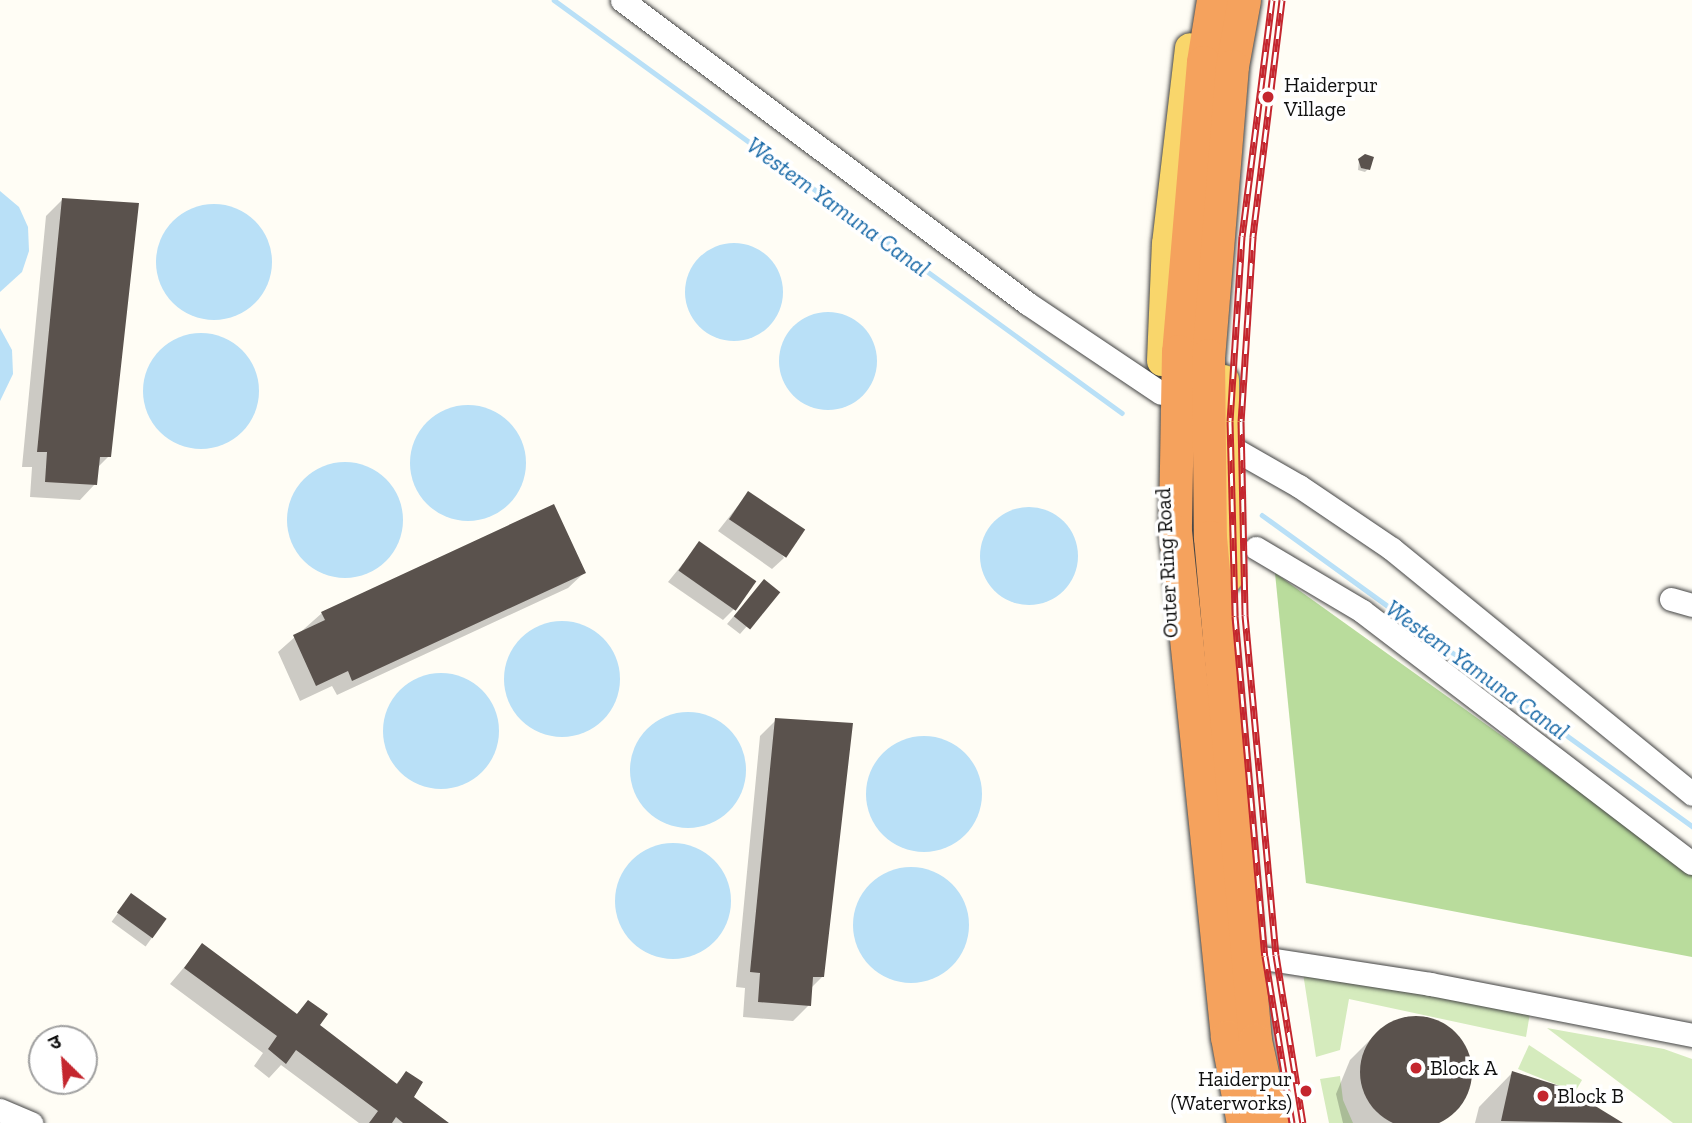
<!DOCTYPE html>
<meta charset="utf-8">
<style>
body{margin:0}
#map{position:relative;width:1692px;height:1123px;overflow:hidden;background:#fffdf5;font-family:"Zilla Slab","Noto Sans Devanagari",serif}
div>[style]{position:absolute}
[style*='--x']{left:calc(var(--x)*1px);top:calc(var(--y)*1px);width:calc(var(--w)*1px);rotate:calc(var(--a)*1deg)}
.green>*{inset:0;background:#d5ebbd}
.forest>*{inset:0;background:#b9dc9c}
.water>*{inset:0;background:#b9e0f7}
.round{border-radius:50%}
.shadow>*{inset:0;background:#0003;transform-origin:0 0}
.stream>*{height:4.5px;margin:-2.25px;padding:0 2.25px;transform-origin:2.25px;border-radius:2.25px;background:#b9e0f7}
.building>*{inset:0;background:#5a524d;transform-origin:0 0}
.roads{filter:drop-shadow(0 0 2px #444) drop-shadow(0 0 2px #444)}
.minor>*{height:23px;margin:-11.5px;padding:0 11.5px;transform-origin:11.5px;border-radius:11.5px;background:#fff}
.major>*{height:30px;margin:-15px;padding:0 15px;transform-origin:15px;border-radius:15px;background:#f9d66b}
.highway>*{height:33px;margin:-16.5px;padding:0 16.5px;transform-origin:16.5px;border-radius:16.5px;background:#f5a25d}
.rail>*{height:7px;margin-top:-3.5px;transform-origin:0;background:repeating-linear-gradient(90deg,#fff 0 13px,#c4262e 0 26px);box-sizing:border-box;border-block:2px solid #c4262e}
.dots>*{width:19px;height:19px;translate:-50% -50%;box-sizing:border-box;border:4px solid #fff;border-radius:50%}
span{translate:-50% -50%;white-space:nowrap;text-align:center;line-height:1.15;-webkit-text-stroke:7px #fff;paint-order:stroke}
.poi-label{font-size:21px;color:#111}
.left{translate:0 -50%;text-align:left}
.right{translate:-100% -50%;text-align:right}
.street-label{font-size:21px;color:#111}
.water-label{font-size:23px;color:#1768a6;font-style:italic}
.north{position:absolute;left:28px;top:1025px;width:70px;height:70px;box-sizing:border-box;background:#fff;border:2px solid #a0a0a0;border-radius:50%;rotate:335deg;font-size:19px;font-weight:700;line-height:28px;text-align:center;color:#111}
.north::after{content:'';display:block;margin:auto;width:24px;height:32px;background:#c4262e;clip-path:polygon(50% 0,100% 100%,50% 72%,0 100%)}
</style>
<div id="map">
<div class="green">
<i style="clip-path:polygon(1303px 973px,1530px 1013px,1526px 1037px,1349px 999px,1340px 1050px,1316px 1057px)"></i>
<i style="clip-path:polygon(1547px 1028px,1664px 1049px,1692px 1059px,1692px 1123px,1673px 1123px)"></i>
<i style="clip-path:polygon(1529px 1045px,1582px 1080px,1575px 1092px,1518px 1069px)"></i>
<i style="clip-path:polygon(1340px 1076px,1343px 1100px,1353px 1123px,1329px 1123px,1320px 1079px)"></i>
</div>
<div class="forest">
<i style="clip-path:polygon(1275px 573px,1692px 872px,1692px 957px,1306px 883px)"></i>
</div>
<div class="water">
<i style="clip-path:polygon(0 191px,19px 207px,28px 227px,29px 251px,22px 272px,0 292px)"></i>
<i class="round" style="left:156px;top:204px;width:116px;height:116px"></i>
<i class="round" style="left:685px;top:243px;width:98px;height:98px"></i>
<i class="round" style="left:779px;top:312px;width:98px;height:98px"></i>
<i style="clip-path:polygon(0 328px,12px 350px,13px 374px,0 401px)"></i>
<i class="round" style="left:143px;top:333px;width:116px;height:116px"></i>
<i class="round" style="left:410px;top:405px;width:116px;height:116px"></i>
<i class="round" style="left:287px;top:462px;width:116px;height:116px"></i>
<i class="round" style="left:980px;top:507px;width:98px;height:98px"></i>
<i class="round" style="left:504px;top:621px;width:116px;height:116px"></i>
<i class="round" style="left:383px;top:673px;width:116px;height:116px"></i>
<i class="round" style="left:630px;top:712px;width:116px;height:116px"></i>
<i class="round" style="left:866px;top:736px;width:116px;height:116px"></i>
<i class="round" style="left:615px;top:843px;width:116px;height:116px"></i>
<i class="round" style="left:853px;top:867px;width:116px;height:116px"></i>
</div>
<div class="shadow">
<i style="clip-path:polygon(1359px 160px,1368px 169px,1365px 172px,1358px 170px)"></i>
<i style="clip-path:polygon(62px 200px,109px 456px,97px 468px,95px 484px,80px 500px,30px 497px,32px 467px,22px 467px,46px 216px)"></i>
<i style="clip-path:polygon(748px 493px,784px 558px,772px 569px,718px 531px)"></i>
<i style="clip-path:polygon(699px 544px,734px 609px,723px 620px,668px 582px)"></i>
<i style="clip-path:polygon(584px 573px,568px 588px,337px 695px,332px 686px,300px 701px,278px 652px,322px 613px)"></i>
<i style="clip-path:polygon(757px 589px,777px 592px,740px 634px,727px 624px)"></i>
<i style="clip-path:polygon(776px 720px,823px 976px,810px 989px,809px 1005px,793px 1021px,743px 1017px,745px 988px,736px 987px,760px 736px)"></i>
<i style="left:131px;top:895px;width:42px;height:33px;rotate:36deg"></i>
<i style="clip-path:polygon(202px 946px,296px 1015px,308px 1002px,318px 1025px,395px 1085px,406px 1073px,411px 1097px,446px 1123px,359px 1123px,281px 1065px,269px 1078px,254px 1066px,263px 1053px,170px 984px)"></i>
<i style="clip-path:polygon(1406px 1018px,1441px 1023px,1456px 1034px,1471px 1067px,1463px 1102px,1438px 1123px,1343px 1123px,1336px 1094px,1350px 1060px,1374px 1036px)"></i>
<i style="clip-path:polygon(1512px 1073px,1565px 1090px,1616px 1123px,1475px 1123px,1479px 1107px)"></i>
</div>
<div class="stream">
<i style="--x:554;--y:0;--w:702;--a:36.02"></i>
<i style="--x:1262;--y:515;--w:531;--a:35.88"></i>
</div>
<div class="building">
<i style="clip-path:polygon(1365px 154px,1374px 157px,1370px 170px,1361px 168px,1358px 159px)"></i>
<i style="clip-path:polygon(62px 198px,139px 203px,111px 457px,100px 457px,97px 485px,45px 482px,47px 452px,37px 452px)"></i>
<i style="left:748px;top:491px;width:69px;height:34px;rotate:34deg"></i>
<i style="clip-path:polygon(554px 504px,586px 573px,352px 681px,348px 671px,316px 686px,293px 635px,325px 620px,321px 612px)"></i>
<i style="left:699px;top:541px;width:70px;height:36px;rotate:35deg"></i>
<i style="left:764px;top:579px;width:21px;height:48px;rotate:39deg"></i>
<i style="clip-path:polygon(775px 718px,853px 723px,824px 977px,813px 977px,811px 1006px,758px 1002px,760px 973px,750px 972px)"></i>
<i style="left:131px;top:893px;width:44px;height:24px;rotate:36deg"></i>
<i style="clip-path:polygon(202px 943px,297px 1014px,308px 1000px,328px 1014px,320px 1025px,397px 1084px,406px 1071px,423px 1082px,414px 1097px,449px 1123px,403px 1123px,396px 1117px,392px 1123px,369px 1123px,378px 1111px,296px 1050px,286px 1064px,268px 1049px,277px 1036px,184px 968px)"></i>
<i class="round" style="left:1360px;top:1016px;width:112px;height:112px"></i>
<i style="clip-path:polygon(1512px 1071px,1566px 1088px,1623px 1123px,1501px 1121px)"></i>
</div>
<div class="roads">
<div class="minor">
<i style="--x:622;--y:0;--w:506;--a:36.8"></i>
<i style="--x:1027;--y:303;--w:161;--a:33.9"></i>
<i style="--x:1227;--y:445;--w:83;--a:29.7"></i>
<i style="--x:1299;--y:486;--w:112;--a:34.1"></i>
<i style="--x:1392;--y:549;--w:387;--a:39.2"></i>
<i style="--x:1256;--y:548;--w:123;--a:30.7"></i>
<i style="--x:1362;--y:611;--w:415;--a:37.4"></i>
<i style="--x:1671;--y:599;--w:22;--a:16"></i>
<i style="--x:1256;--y:957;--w:176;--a:8.8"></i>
<i style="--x:1430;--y:984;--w:267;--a:11"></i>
<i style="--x:0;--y:1110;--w:34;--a:23"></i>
</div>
<div class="major">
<i style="--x:1162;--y:361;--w:117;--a:-87.6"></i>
<i style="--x:1167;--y:244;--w:197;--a:-83.3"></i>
<i style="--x:1224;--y:380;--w:198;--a:88.8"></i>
</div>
<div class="highway">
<i style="--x:1213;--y:0;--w:63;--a:99.2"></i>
<i style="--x:1203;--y:62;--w:290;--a:94.9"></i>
<i style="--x:1178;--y:351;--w:180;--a:91"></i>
<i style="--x:1175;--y:531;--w:509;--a:84.13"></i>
<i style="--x:1227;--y:1037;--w:87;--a:79.5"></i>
<i style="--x:1244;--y:0;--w:67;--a:100.3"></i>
<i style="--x:1232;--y:66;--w:290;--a:94.7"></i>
<i style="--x:1208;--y:355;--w:182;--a:89.4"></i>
<i style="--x:1210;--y:537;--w:505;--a:84.89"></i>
<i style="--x:1255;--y:1040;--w:85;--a:77.8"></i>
</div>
</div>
<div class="rail">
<i style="--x:1272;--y:0;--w:238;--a:97.2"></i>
<i style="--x:1242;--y:236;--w:185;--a:93.7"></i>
<i style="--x:1230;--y:421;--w:195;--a:88.5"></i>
<i style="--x:1235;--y:616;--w:341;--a:85"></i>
<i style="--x:1265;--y:956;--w:169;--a:80.8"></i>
<i style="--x:1282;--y:0;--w:239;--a:97"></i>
<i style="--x:1253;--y:237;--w:184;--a:93.7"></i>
<i style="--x:1241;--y:421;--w:194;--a:88.8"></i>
<i style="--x:1245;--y:615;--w:341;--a:84.8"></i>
<i style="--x:1276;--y:955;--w:170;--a:80.9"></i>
</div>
<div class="dots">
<i style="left:1268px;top:97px;background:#c4262e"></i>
<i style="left:1416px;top:1068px;background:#c4262e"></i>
<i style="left:1306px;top:1091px;background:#c4262e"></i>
<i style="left:1543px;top:1096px;background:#c4262e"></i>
</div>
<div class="poi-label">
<span class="left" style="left:1284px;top:97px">Haiderpur<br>Village</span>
<span class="left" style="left:1430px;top:1068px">Block A</span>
<span class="right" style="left:1292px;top:1091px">Haiderpur<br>(Waterworks)</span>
<span class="left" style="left:1557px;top:1096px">Block B</span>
</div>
<div class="street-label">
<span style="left:1167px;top:563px;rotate:-93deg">Outer Ring Road</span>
</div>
<div class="water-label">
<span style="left:838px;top:207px;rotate:36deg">Western Yamuna Canal</span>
<span style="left:1477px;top:670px;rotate:36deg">Western Yamuna Canal</span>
</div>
<div class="north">उ</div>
</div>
